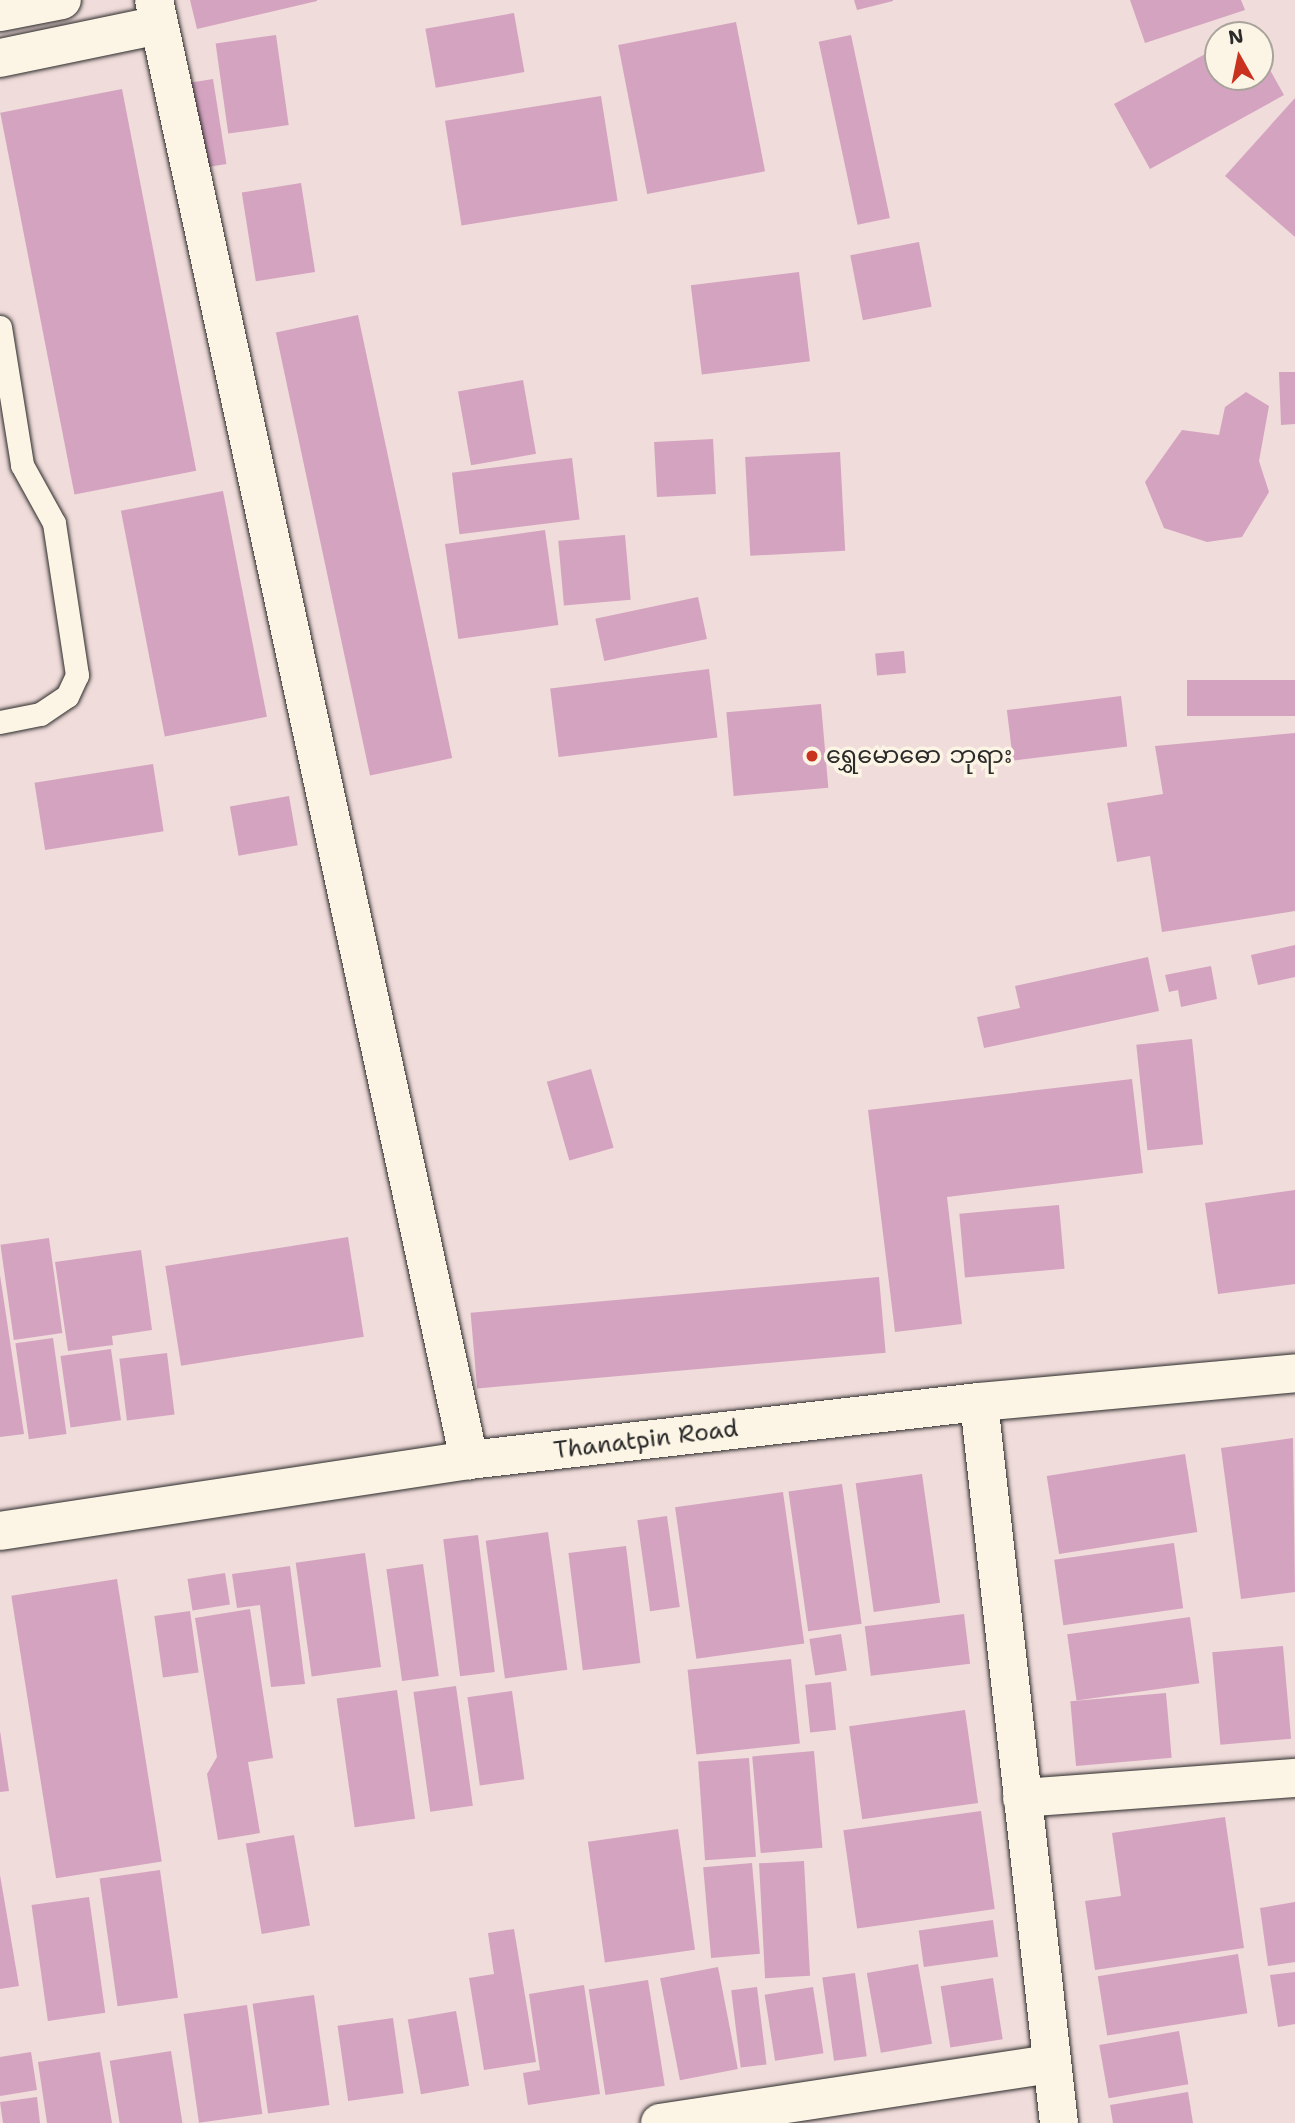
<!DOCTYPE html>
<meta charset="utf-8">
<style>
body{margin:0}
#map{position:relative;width:1295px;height:2123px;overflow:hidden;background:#f0dcda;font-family:"Shantell Sans","Noto Sans Myanmar",sans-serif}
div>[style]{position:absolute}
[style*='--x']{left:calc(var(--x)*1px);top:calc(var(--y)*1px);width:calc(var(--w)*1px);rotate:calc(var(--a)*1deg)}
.building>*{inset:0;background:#d4a3c0;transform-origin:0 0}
.roads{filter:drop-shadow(0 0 2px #2b2b2b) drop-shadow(0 0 2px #2b2b2b)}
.lane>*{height:23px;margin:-11.5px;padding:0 11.5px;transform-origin:11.5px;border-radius:11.5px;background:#fcf5e5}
.street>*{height:38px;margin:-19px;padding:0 19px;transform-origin:19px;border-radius:19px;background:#fcf5e5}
.secondary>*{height:38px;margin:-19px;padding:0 19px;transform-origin:19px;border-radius:19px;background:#fcf5e5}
.dots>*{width:19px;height:19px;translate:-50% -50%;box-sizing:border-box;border:4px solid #fcf5e5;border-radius:50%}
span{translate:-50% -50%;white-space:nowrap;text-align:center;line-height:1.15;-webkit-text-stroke:7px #fcf5e5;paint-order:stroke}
.poi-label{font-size:24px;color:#2b2b2b}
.left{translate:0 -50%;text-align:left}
.street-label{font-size:24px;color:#2b2b2b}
.north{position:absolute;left:1204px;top:21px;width:70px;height:70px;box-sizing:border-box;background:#fcf5e5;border:2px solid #a8a49b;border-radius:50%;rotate:351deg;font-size:19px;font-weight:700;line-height:28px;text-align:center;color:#2b2b2b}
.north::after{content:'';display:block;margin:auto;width:24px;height:32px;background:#c8321e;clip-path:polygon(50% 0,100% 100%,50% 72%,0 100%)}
</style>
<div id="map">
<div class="building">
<i style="clip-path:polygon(190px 0,317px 0,317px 1px,197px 29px)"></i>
<i style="clip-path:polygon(854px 0,893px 0,893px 1px,857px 10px)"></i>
<i style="clip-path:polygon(1130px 0,1241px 0,1245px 10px,1145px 43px)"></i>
<i style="left:514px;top:13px;width:60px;height:90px;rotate:80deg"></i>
<i style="left:736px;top:22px;width:152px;height:120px;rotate:79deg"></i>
<i style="left:276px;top:35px;width:91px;height:61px;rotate:82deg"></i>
<i style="left:851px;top:35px;width:187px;height:33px;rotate:78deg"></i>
<i style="clip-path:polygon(1218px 47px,1218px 77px,1260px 77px,1260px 52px,1284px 95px,1150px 169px,1114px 104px)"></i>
<i style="left:213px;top:79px;width:86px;height:22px;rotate:81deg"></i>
<i style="left:122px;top:89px;width:389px;height:124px;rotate:79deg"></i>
<i style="left:601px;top:96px;width:106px;height:158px;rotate:81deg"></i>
<i style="clip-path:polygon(1295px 98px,1295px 237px,1225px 176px)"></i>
<i style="left:301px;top:183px;width:90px;height:60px;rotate:81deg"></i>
<i style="left:919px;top:242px;width:66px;height:70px;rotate:79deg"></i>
<i style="left:799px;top:272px;width:90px;height:109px;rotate:83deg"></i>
<i style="left:358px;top:315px;width:453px;height:84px;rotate:78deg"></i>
<i style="clip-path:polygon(1279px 372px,1295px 372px,1295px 424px,1281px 425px)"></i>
<i style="left:523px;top:380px;width:75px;height:66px;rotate:80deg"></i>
<i style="clip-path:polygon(1246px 392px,1269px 406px,1259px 461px,1269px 492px,1242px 537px,1207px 542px,1164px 528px,1145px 482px,1182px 430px,1219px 435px,1225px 407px)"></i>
<i style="left:713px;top:439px;width:55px;height:59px;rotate:87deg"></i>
<i style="left:840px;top:452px;width:99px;height:95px;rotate:87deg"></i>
<i style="left:572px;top:458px;width:62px;height:121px;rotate:83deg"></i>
<i style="left:223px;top:491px;width:230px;height:104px;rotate:79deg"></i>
<i style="left:545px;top:530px;width:96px;height:101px;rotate:82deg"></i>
<i style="left:625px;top:535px;width:65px;height:67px;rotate:85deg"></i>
<i style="left:698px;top:597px;width:43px;height:105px;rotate:78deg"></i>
<i style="left:904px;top:651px;width:22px;height:29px;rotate:85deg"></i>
<i style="left:709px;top:669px;width:69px;height:160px;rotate:83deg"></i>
<i style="left:1295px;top:680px;width:36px;height:108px;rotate:90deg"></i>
<i style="left:1121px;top:696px;width:51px;height:115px;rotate:83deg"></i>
<i style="left:821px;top:704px;width:84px;height:95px;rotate:85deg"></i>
<i style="clip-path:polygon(1295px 733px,1295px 911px,1162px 932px,1150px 856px,1117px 862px,1107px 803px,1163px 794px,1155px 746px)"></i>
<i style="left:153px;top:764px;width:68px;height:120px;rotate:81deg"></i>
<i style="left:289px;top:796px;width:50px;height:60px;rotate:80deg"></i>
<i style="clip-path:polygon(1295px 945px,1295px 977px,1258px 985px,1251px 955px)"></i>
<i style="clip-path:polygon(1148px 957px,1159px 1011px,984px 1048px,977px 1017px,1020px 1008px,1015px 986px)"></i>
<i style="clip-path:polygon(1211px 966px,1217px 999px,1181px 1007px,1178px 990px,1169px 992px,1165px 975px)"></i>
<i style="left:1192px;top:1039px;width:106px;height:56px;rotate:84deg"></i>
<i style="left:591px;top:1069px;width:82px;height:46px;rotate:74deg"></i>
<i style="clip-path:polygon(1132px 1079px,1143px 1173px,947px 1197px,962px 1324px,895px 1332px,868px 1110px)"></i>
<i style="clip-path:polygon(1295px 1190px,1295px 1284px,1218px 1294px,1205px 1203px)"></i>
<i style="left:1059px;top:1205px;width:64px;height:100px;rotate:85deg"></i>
<i style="left:348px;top:1237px;width:101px;height:185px;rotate:81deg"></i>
<i style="left:49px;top:1238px;width:96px;height:49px;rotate:82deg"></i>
<i style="clip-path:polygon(141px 1250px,152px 1330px,112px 1336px,113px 1345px,68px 1351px,55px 1262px)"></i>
<i style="clip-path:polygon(0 1275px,24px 1434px,0 1437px)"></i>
<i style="left:879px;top:1277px;width:76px;height:410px;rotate:85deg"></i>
<i style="left:53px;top:1338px;width:97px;height:38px;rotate:82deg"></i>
<i style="left:111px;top:1349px;width:72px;height:51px;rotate:82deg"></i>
<i style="left:167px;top:1353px;width:62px;height:48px;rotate:83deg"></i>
<i style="clip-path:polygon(1293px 1438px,1295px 1592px,1241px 1599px,1221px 1448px)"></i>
<i style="left:1185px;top:1454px;width:79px;height:140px;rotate:81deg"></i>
<i style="left:922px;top:1474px;width:130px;height:67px;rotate:82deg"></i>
<i style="left:842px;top:1484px;width:141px;height:54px;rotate:82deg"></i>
<i style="left:783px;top:1492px;width:153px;height:109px;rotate:82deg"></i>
<i style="left:667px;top:1516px;width:92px;height:30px;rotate:82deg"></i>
<i style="left:548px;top:1532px;width:139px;height:63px;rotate:82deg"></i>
<i style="left:478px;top:1535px;width:138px;height:35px;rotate:83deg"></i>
<i style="left:1174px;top:1543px;width:66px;height:121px;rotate:82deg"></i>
<i style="left:626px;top:1546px;width:118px;height:58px;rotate:83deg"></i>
<i style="left:365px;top:1553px;width:115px;height:70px;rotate:82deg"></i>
<i style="left:423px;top:1564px;width:113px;height:37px;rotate:82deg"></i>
<i style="clip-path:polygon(290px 1566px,305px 1684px,271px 1687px,260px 1605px,237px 1608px,232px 1574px)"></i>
<i style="left:225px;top:1573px;width:32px;height:38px;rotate:81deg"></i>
<i style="left:117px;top:1579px;width:286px;height:107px;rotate:81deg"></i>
<i style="clip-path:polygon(250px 1609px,273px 1758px,248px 1762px,260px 1833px,218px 1840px,207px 1774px,217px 1757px,195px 1618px)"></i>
<i style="left:190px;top:1611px;width:62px;height:36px;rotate:82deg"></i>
<i style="left:964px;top:1614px;width:50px;height:100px;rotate:83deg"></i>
<i style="left:1190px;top:1617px;width:67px;height:124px;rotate:82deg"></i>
<i style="left:841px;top:1634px;width:37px;height:32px;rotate:81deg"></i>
<i style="left:1283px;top:1646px;width:93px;height:71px;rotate:85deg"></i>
<i style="left:791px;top:1659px;width:85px;height:104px;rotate:84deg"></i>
<i style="left:831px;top:1682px;width:48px;height:26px;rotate:84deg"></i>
<i style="left:456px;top:1686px;width:121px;height:43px;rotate:82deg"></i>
<i style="left:397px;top:1690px;width:130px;height:61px;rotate:82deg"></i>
<i style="left:512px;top:1691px;width:89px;height:45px;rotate:82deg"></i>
<i style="left:1166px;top:1693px;width:65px;height:96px;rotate:85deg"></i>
<i style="left:965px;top:1710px;width:94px;height:117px;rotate:82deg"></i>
<i style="clip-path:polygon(0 1731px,9px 1791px,0 1792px)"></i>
<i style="left:814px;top:1751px;width:97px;height:62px;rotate:85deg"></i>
<i style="left:749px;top:1758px;width:99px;height:51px;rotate:86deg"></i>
<i style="left:981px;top:1811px;width:99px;height:139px;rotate:82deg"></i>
<i style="clip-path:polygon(1225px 1817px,1244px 1948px,1095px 1970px,1085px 1901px,1121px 1896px,1112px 1833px)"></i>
<i style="left:678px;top:1829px;width:122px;height:91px;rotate:82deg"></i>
<i style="left:294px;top:1835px;width:92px;height:49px;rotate:80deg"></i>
<i style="left:804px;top:1861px;width:115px;height:45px;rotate:87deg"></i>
<i style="left:752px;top:1863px;width:91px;height:49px;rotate:85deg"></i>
<i style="left:160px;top:1870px;width:129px;height:61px;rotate:82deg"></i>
<i style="clip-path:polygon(0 1875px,19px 1986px,0 1989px)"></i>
<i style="left:89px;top:1897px;width:117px;height:58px;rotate:82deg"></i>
<i style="clip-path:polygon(1295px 1902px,1295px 1962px,1268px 1966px,1260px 1908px)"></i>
<i style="left:993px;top:1920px;width:37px;height:75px;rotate:82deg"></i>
<i style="clip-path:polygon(514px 1929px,536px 2062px,484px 2070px,469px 1978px,494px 1974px,488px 1933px)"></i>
<i style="left:1238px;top:1954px;width:60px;height:142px;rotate:81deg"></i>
<i style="left:918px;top:1964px;width:81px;height:52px;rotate:80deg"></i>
<i style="left:718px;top:1967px;width:104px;height:59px;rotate:79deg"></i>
<i style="clip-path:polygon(1295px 1972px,1295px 2024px,1278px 2027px,1270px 1975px)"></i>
<i style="left:855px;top:1973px;width:84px;height:33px;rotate:82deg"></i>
<i style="left:993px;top:1978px;width:62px;height:53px;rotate:81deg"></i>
<i style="left:648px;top:1980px;width:107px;height:60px;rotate:81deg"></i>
<i style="clip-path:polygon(584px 1985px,600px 2094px,528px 2105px,523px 2073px,540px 2070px,529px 1994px)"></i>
<i style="left:757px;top:1987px;width:78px;height:26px;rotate:83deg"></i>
<i style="left:813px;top:1987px;width:67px;height:49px;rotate:81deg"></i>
<i style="left:314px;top:1995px;width:111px;height:62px;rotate:82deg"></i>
<i style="left:247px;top:2005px;width:110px;height:64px;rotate:82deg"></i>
<i style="left:456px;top:2011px;width:76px;height:49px;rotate:80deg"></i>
<i style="left:393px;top:2018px;width:76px;height:56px;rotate:82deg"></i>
<i style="left:1179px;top:2031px;width:54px;height:81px;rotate:80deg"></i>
<i style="left:171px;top:2051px;width:73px;height:62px;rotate:81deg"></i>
<i style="clip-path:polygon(31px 2052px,37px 2090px,0 2096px,0 2057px)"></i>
<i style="clip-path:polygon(100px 2052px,112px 2123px,47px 2123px,38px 2062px)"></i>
<i style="clip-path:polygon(1188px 2092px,1193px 2123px,1113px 2123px,1110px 2105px)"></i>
<i style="clip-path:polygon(37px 2097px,40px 2123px,3px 2123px,0 2102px)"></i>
</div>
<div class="roads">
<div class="lane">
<i style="--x:0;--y:327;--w:140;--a:80.9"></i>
<i style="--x:22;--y:465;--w:66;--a:61.1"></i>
<i style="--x:54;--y:523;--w:154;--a:81.4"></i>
<i style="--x:77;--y:675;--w:23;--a:115"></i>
<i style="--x:67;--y:696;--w:32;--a:146"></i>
<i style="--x:40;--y:714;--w:41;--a:168.7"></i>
</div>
<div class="street">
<i style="--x:154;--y:0;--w:1494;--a:77.82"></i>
<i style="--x:979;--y:1402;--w:725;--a:83.67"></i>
<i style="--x:1022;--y:1798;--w:274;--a:-4.2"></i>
<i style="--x:660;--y:2123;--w:395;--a:-8.6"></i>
</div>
<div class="secondary">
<i style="--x:0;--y:12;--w:63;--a:-11"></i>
<i style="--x:0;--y:58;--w:162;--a:-11.7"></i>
<i style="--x:0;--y:1531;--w:474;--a:-8.6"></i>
<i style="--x:469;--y:1460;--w:513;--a:-6.49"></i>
<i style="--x:979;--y:1402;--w:317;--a:-5.2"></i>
</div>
</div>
<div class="dots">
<i style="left:812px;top:756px;background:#c8321e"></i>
</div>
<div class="poi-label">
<span class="left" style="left:826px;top:756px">ရွှေမောဓော ဘုရား</span>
</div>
<div class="street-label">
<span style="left:646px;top:1440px;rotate:-7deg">Thanatpin Road</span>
</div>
<div class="north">N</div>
</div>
